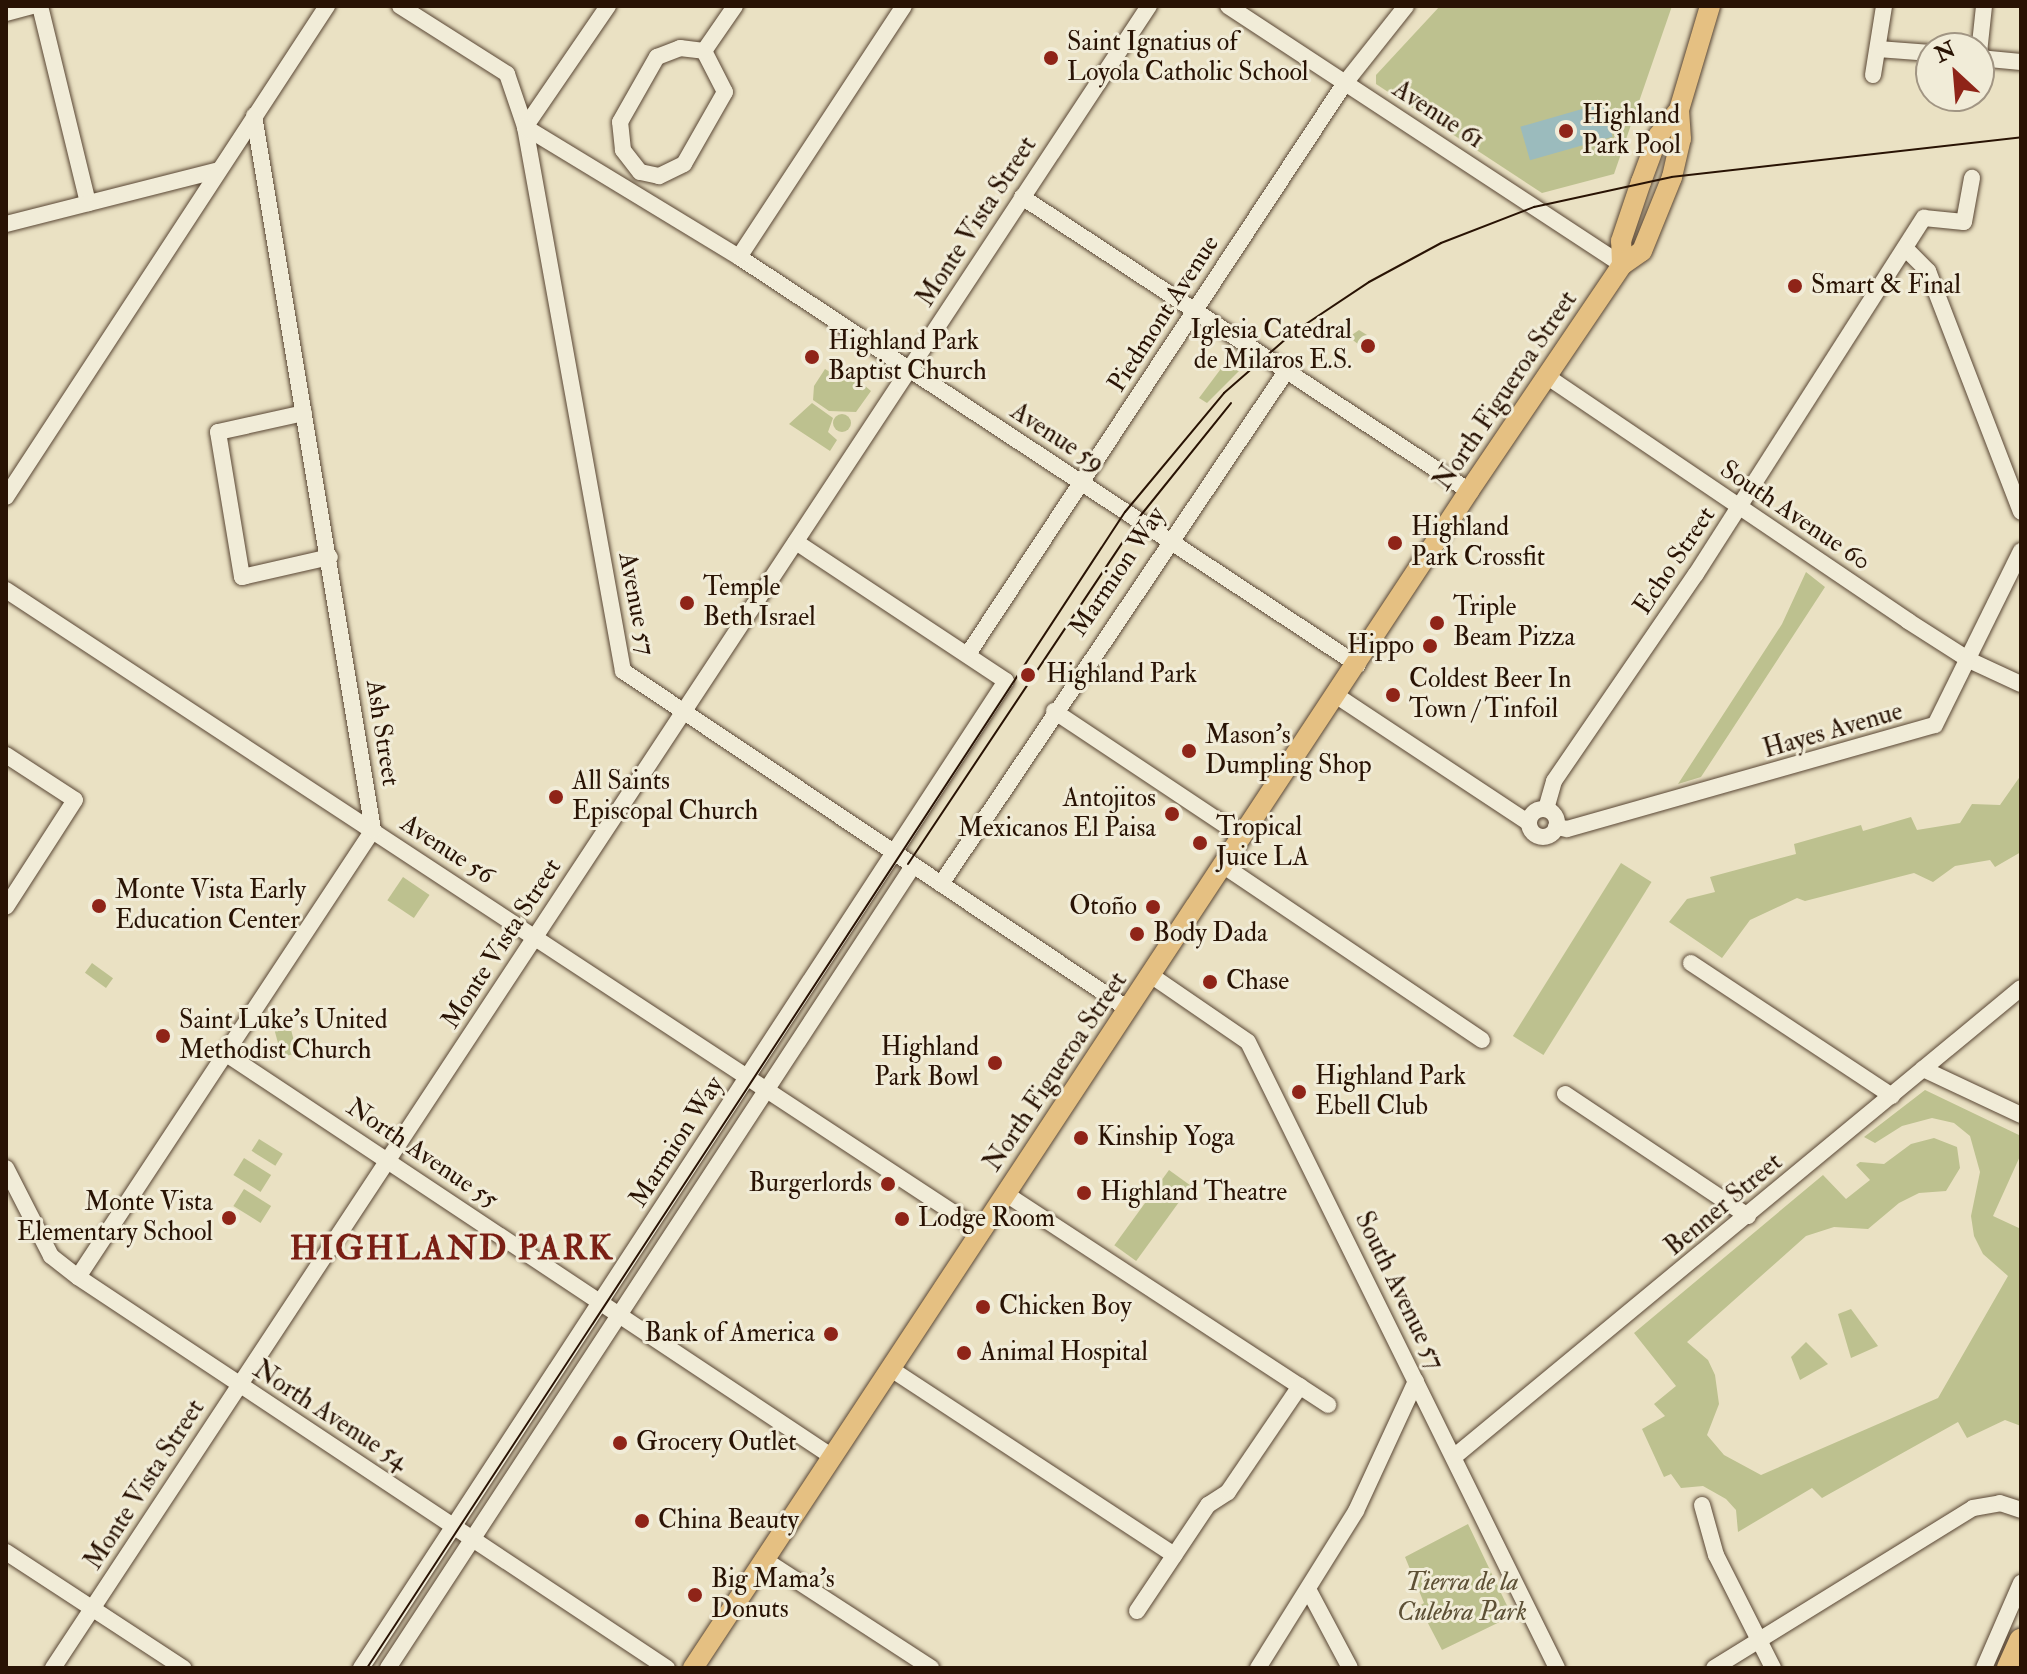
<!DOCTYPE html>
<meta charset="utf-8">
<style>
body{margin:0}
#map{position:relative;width:2027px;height:1674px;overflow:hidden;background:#eae1c3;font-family:"IM FELL Double Pica",serif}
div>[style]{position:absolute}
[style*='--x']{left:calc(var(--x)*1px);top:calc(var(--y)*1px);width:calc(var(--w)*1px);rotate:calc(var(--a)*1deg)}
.green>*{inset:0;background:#bdc18f;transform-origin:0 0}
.round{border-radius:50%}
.water>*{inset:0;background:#9bbbbd;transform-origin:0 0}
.roads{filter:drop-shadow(0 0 2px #594634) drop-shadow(0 0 2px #594634)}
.minor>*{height:16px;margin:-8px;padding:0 8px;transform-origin:8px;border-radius:8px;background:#f1ecd8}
.minor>.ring{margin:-8px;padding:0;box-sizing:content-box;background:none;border:16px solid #f1ecd8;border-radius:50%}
.major>*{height:20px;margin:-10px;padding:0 10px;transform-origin:10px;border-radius:10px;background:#e5c082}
.highway>*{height:24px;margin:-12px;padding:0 12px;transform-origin:12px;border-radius:12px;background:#e5c082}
.tram>*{height:2px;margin:-1px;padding:0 1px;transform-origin:1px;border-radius:1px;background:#291304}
.dots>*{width:22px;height:22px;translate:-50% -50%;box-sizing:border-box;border:4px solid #f1ecd8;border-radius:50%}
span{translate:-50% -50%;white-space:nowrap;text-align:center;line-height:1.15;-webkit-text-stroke:6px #f1ecd8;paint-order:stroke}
.poi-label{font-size:26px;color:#291304}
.left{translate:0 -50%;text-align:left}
.right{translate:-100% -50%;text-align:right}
.street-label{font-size:26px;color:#291304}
.park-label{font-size:26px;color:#5d5035;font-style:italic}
.district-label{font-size:34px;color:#7a1f14;font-weight:700;letter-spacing:2px}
.frame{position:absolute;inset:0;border:8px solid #291304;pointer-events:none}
.north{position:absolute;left:1915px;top:32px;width:80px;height:80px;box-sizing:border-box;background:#f1ecd8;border:2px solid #a19583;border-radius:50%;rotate:334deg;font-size:22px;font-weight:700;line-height:32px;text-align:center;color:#291304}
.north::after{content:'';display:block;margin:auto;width:28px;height:36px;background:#8f2418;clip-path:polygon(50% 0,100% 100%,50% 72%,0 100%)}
</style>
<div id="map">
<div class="green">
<i style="clip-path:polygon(1440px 6px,1672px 6px,1614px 174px,1542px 193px,1376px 84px,1376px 75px)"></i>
<i style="clip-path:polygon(1359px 330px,1375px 340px,1368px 352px,1349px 337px)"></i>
<i style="clip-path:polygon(1229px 358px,1242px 368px,1207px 403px,1199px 398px)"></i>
<i style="clip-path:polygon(825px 369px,843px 380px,857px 379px,871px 391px,856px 412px,829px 411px,813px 400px,814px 386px)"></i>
<i style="clip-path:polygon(812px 403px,833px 418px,828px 432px,837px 440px,830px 451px,789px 424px)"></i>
<i class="round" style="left:833px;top:414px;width:18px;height:18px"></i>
<i style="clip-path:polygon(1806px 572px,1825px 587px,1701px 777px,1678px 784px,1782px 624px)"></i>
<i style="clip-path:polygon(2021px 775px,2021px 852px,1995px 867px,1990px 860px,1955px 866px,1933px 882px,1914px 873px,1805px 901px,1797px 898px,1750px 920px,1722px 958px,1669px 922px,1687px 899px,1715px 892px,1710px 877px,1796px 854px,1794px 844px,1861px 825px,1863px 831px,1911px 817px,1917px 830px,1960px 823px,1972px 804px,2000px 805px)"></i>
<i style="left:1621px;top:863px;width:36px;height:204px;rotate:32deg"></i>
<i style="left:403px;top:877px;width:32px;height:28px;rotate:34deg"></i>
<i style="left:92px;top:963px;width:26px;height:12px;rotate:36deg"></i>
<i style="left:290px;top:1026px;width:28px;height:16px;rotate:75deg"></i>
<i style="clip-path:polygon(1925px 1090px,2021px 1136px,2021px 1154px,1993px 1216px,2021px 1229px,2021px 1426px,2005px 1420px,1967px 1438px,1958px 1422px,1822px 1498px,1812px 1488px,1738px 1532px,1736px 1510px,1726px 1499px,1703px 1486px,1681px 1488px,1671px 1474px,1664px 1477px,1642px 1429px,1665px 1416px,1654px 1404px,1676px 1386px,1634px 1333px,1823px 1175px,1846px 1199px,1870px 1180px,1856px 1165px,1860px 1162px,1884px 1164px,1911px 1144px,1934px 1138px,1957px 1147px,1960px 1168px,1946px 1191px,1919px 1193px,1899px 1203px,1868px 1229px,1834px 1227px,1806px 1236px,1687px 1342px,1708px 1360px,1715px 1375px,1719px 1404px,1707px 1435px,1724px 1455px,1761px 1475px,1938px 1398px,2008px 1276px,1983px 1254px,1974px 1236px,1971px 1216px,1980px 1172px,1970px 1136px,1954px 1123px,1932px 1118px,1902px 1126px,1875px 1143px,1864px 1137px)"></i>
<i style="left:259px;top:1139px;width:28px;height:14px;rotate:32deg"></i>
<i style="left:244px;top:1158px;width:32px;height:20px;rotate:32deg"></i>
<i style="left:1169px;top:1170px;width:27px;height:93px;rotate:36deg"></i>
<i style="left:244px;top:1189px;width:32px;height:20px;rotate:32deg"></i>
<i style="clip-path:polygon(1851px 1309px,1878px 1346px,1851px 1358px,1838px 1314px)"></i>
<i style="clip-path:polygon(1806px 1342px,1828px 1364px,1800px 1380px,1791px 1357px)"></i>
<i style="clip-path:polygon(1468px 1524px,1512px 1616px,1442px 1650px,1419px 1606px,1424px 1603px,1405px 1557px)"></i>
</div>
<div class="water">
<i style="left:1603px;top:103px;width:35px;height:86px;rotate:74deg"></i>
</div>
<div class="roads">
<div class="minor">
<i style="--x:40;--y:6;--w:203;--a:76.3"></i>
<i style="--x:400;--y:6;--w:127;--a:32.4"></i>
<i style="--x:507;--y:74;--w:56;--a:71.2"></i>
<i style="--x:525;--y:127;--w:553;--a:79.79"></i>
<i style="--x:623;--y:671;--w:608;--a:33.79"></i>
<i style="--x:608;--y:6;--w:147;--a:124.4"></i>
<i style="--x:525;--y:127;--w:250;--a:31.3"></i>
<i style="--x:739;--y:257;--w:741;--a:33.39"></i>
<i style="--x:1228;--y:6;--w:472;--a:33.3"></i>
<i style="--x:6;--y:13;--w:27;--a:-15"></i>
<i style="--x:680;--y:48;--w:24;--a:7"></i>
<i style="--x:704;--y:51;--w:46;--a:62.9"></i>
<i style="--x:725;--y:92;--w:83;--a:119.7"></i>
<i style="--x:684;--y:164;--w:28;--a:154"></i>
<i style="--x:659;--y:176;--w:19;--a:-168"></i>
<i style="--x:640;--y:172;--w:28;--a:-128"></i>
<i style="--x:623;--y:150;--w:28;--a:-96"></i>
<i style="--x:620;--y:122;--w:75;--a:-60.4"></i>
<i style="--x:657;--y:57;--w:25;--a:-21"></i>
<i style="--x:1878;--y:49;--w:53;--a:4.3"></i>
<i style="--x:704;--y:51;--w:55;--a:-55.4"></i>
<i style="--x:1979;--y:53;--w:47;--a:-83.9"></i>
<i style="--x:1979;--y:58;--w:42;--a:5.4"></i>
<i style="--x:1873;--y:75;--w:70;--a:-80.9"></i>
<i style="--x:1022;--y:197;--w:535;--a:33.33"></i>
<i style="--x:6;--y:224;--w:217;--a:-14.2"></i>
<i style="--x:1905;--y:248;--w:33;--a:45"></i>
<i style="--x:1928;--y:271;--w:258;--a:68.9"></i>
<i style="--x:739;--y:257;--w:300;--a:-56.7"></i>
<i style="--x:1548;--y:377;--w:435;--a:34.1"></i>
<i style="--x:1908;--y:621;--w:72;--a:32.6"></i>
<i style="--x:1969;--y:660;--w:57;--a:24.8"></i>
<i style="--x:304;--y:413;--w:88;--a:167.5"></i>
<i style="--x:218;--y:432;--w:147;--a:80.6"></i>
<i style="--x:242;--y:577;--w:90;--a:-12.8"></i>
<i style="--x:6;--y:497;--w:587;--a:-56.82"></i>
<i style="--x:6;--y:590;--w:1167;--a:33.32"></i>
<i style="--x:968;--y:654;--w:684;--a:-56.57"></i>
<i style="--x:1345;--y:83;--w:98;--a:-51.6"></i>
<i style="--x:1337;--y:696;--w:230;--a:33.5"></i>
<i style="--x:1054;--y:711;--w:227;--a:33.7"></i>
<i style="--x:6;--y:755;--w:82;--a:33.1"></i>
<i style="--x:75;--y:800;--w:127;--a:122.8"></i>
<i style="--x:1546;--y:809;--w:29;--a:-74"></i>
<i style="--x:1554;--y:781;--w:251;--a:-55.6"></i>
<i style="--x:1696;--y:574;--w:423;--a:-57.4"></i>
<i style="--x:1924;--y:218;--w:40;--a:5.7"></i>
<i style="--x:1964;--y:222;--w:45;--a:-79.7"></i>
<i class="ring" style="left:1529px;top:809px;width:12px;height:12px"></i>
<i style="--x:1556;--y:827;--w:11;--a:10"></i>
<i style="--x:1567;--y:829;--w:382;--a:-15.8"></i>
<i style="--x:1935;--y:725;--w:194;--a:-63.7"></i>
<i style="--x:1224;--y:866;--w:311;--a:34"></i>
<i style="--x:941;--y:884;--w:620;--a:-56.05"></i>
<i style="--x:1691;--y:963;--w:241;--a:33.5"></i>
<i style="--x:1152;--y:976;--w:116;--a:34.5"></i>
<i style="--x:1248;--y:1042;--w:698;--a:63.73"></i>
<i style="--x:225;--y:1053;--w:728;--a:33.62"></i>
<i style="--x:1923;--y:1069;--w:108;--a:25.1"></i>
<i style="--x:1565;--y:1094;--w:220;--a:33.7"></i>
<i style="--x:6;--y:1168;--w:99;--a:62.9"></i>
<i style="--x:51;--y:1256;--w:34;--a:38"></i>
<i style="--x:78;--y:1277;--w:707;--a:33.58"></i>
<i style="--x:1006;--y:1194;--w:385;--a:33.2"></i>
<i style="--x:78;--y:1277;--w:536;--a:-56.58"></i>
<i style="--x:373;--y:830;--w:724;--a:-99.46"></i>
<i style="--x:891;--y:1369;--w:339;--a:33.3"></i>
<i style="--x:1455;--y:1456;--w:734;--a:-39.59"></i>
<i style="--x:1702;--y:1505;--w:52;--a:74.4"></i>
<i style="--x:1716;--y:1555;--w:127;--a:63.2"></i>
<i style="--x:6;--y:1552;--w:212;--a:33.2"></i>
<i style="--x:765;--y:1560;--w:198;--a:33"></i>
<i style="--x:1308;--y:1589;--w:89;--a:62"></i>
<i style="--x:1137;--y:1611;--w:128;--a:-56.2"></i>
<i style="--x:1208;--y:1505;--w:24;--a:-33"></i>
<i style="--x:1228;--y:1492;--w:128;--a:-55.8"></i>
<i style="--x:53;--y:1668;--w:1991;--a:-56.6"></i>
<i style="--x:361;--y:1668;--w:1179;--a:-56.84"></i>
<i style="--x:1006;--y:681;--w:252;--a:-146.5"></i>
<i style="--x:388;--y:1668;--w:959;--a:-56.79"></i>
<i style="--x:1258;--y:1668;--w:185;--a:-58"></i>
<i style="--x:1356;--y:1511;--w:143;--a:-65.2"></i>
<i style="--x:1714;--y:1668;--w:304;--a:-31.7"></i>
<i style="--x:1973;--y:1508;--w:27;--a:-10"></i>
<i style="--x:2000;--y:1503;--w:22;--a:18"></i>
<i style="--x:1984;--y:1668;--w:93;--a:-66.5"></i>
</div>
<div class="major">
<i style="--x:1622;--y:265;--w:24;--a:-92"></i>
<i style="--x:1621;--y:241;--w:62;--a:-71.3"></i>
<i style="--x:1641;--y:182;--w:49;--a:-69.7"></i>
<i style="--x:1658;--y:136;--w:33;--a:-51"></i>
<i style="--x:693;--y:1668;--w:1410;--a:-56.6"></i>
<i style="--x:1469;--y:491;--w:273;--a:-55.9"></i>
<i style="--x:1622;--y:265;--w:24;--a:-35"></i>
<i style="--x:1642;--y:251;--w:80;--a:-67.9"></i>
<i style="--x:1672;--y:177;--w:39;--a:-77"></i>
<i style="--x:1681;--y:139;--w:29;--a:-94"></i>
<i style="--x:1679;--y:110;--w:109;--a:-73.4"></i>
</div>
<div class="highway">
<i style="--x:2009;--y:1668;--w:30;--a:-66"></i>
</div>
</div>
<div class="tram">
<i style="--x:908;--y:864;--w:413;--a:-56.3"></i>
<i style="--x:1137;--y:520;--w:150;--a:-51.2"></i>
<i style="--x:367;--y:1668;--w:1382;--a:-56.75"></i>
<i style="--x:1125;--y:512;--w:155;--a:-50.2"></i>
<i style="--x:1224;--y:393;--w:93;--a:-41.1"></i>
<i style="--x:1294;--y:332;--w:90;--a:-33.7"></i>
<i style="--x:1369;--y:282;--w:82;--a:-28.4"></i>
<i style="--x:1441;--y:243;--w:100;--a:-21.2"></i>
<i style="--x:1534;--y:207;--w:141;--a:-12.3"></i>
<i style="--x:1672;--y:177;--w:351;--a:-6.5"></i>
</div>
<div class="dots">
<i style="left:1051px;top:58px;background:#8f2418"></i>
<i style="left:1566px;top:131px;background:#8f2418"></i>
<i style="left:1795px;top:286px;background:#8f2418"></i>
<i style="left:1368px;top:346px;background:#8f2418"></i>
<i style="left:812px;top:357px;background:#8f2418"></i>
<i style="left:1395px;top:543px;background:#8f2418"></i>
<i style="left:687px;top:603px;background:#8f2418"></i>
<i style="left:1437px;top:623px;background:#8f2418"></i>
<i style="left:1430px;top:646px;background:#8f2418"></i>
<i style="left:1028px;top:675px;background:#8f2418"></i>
<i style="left:1393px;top:695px;background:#8f2418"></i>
<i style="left:1189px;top:751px;background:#8f2418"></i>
<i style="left:556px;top:797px;background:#8f2418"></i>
<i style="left:1172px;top:814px;background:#8f2418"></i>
<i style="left:1200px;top:843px;background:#8f2418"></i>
<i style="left:99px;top:906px;background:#8f2418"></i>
<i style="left:1153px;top:907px;background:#8f2418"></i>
<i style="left:1137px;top:934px;background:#8f2418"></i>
<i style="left:1210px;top:982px;background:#8f2418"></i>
<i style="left:163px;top:1036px;background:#8f2418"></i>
<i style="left:995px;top:1063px;background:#8f2418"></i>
<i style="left:1299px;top:1092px;background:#8f2418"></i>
<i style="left:1081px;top:1138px;background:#8f2418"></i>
<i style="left:888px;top:1184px;background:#8f2418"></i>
<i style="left:1084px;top:1193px;background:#8f2418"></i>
<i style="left:229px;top:1218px;background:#8f2418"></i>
<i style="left:902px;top:1219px;background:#8f2418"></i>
<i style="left:983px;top:1307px;background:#8f2418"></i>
<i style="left:831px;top:1334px;background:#8f2418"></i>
<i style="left:964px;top:1353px;background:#8f2418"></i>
<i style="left:620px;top:1443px;background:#8f2418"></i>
<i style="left:642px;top:1521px;background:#8f2418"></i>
<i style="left:695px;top:1595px;background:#8f2418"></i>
</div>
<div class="poi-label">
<span class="left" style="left:1067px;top:58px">Saint Ignatius of<br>Loyola Catholic School</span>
<span class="left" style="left:1582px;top:131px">Highland<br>Park Pool</span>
<span class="left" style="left:1811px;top:286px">Smart &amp; Final</span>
<span class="right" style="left:1352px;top:346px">Iglesia Catedral<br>de Milaros E.S.</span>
<span class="left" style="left:828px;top:357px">Highland Park<br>Baptist Church</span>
<span class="left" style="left:1411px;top:543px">Highland<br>Park Crossfit</span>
<span class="left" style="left:703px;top:603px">Temple<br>Beth Israel</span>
<span class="left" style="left:1453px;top:623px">Triple<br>Beam Pizza</span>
<span class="right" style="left:1414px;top:646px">Hippo</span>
<span class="left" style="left:1046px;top:675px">Highland Park</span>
<span class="left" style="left:1409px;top:695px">Coldest Beer In<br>Town / Tinfoil</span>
<span class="left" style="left:1205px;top:751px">Mason's<br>Dumpling Shop</span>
<span class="left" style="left:572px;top:797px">All Saints<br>Episcopal Church</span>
<span class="right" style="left:1156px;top:814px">Antojitos<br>Mexicanos El Paisa</span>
<span class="left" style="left:1216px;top:843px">Tropical<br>Juice LA</span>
<span class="left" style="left:115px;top:906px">Monte Vista Early<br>Education Center</span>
<span class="right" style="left:1137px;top:907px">Otoño</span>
<span class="left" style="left:1153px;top:934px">Body Dada</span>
<span class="left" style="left:1226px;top:982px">Chase</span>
<span class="left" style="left:179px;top:1036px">Saint Luke's United<br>Methodist Church</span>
<span class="right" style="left:979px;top:1063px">Highland<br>Park Bowl</span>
<span class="left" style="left:1315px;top:1092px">Highland Park<br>Ebell Club</span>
<span class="left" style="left:1097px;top:1138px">Kinship Yoga</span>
<span class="right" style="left:872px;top:1184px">Burgerlords</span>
<span class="left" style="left:1100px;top:1193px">Highland Theatre</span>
<span class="right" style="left:213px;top:1218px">Monte Vista<br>Elementary School</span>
<span class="left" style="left:918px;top:1219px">Lodge Room</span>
<span class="left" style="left:999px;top:1307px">Chicken Boy</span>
<span class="right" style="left:815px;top:1334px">Bank of America</span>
<span class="left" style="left:980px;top:1353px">Animal Hospital</span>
<span class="left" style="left:636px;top:1443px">Grocery Outlet</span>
<span class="left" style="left:658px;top:1521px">China Beauty</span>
<span class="left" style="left:711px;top:1595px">Big Mama's<br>Donuts</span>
</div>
<div class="street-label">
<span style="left:1438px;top:115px;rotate:33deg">Avenue 61</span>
<span style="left:977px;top:222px;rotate:-57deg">Monte Vista Street</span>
<span style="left:1164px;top:314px;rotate:-57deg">Piedmont Avenue</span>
<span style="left:1506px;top:391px;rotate:-56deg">North Figueroa Street</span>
<span style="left:1057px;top:438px;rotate:33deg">Avenue 59</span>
<span style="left:1795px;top:516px;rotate:34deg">South Avenue 60</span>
<span style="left:1675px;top:561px;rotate:-56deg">Echo Street</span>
<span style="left:1118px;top:572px;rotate:-56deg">Marmion Way</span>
<span style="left:636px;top:604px;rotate:79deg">Avenue 57</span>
<span style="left:1833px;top:731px;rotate:-16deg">Hayes Avenue</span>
<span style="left:382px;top:733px;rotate:81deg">Ash Street</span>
<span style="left:447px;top:850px;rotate:33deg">Avenue 56</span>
<span style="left:502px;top:944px;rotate:-57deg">Monte Vista Street</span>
<span style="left:1056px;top:1072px;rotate:-56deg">North Figueroa Street</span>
<span style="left:677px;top:1142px;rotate:-57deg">Marmion Way</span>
<span style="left:422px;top:1154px;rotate:34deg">North Avenue 55</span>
<span style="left:1724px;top:1205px;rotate:-40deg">Benner Street</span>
<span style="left:1399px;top:1291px;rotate:64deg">South Avenue 57</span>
<span style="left:330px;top:1416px;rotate:33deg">North Avenue 54</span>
<span style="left:145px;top:1485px;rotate:-57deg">Monte Vista Street</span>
</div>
<div class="park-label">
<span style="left:1462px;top:1598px">Tierra de la<br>Culebra Park</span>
</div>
<div class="district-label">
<span style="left:452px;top:1249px">HIGHLAND PARK</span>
</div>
<div class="frame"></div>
<div class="north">N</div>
</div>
